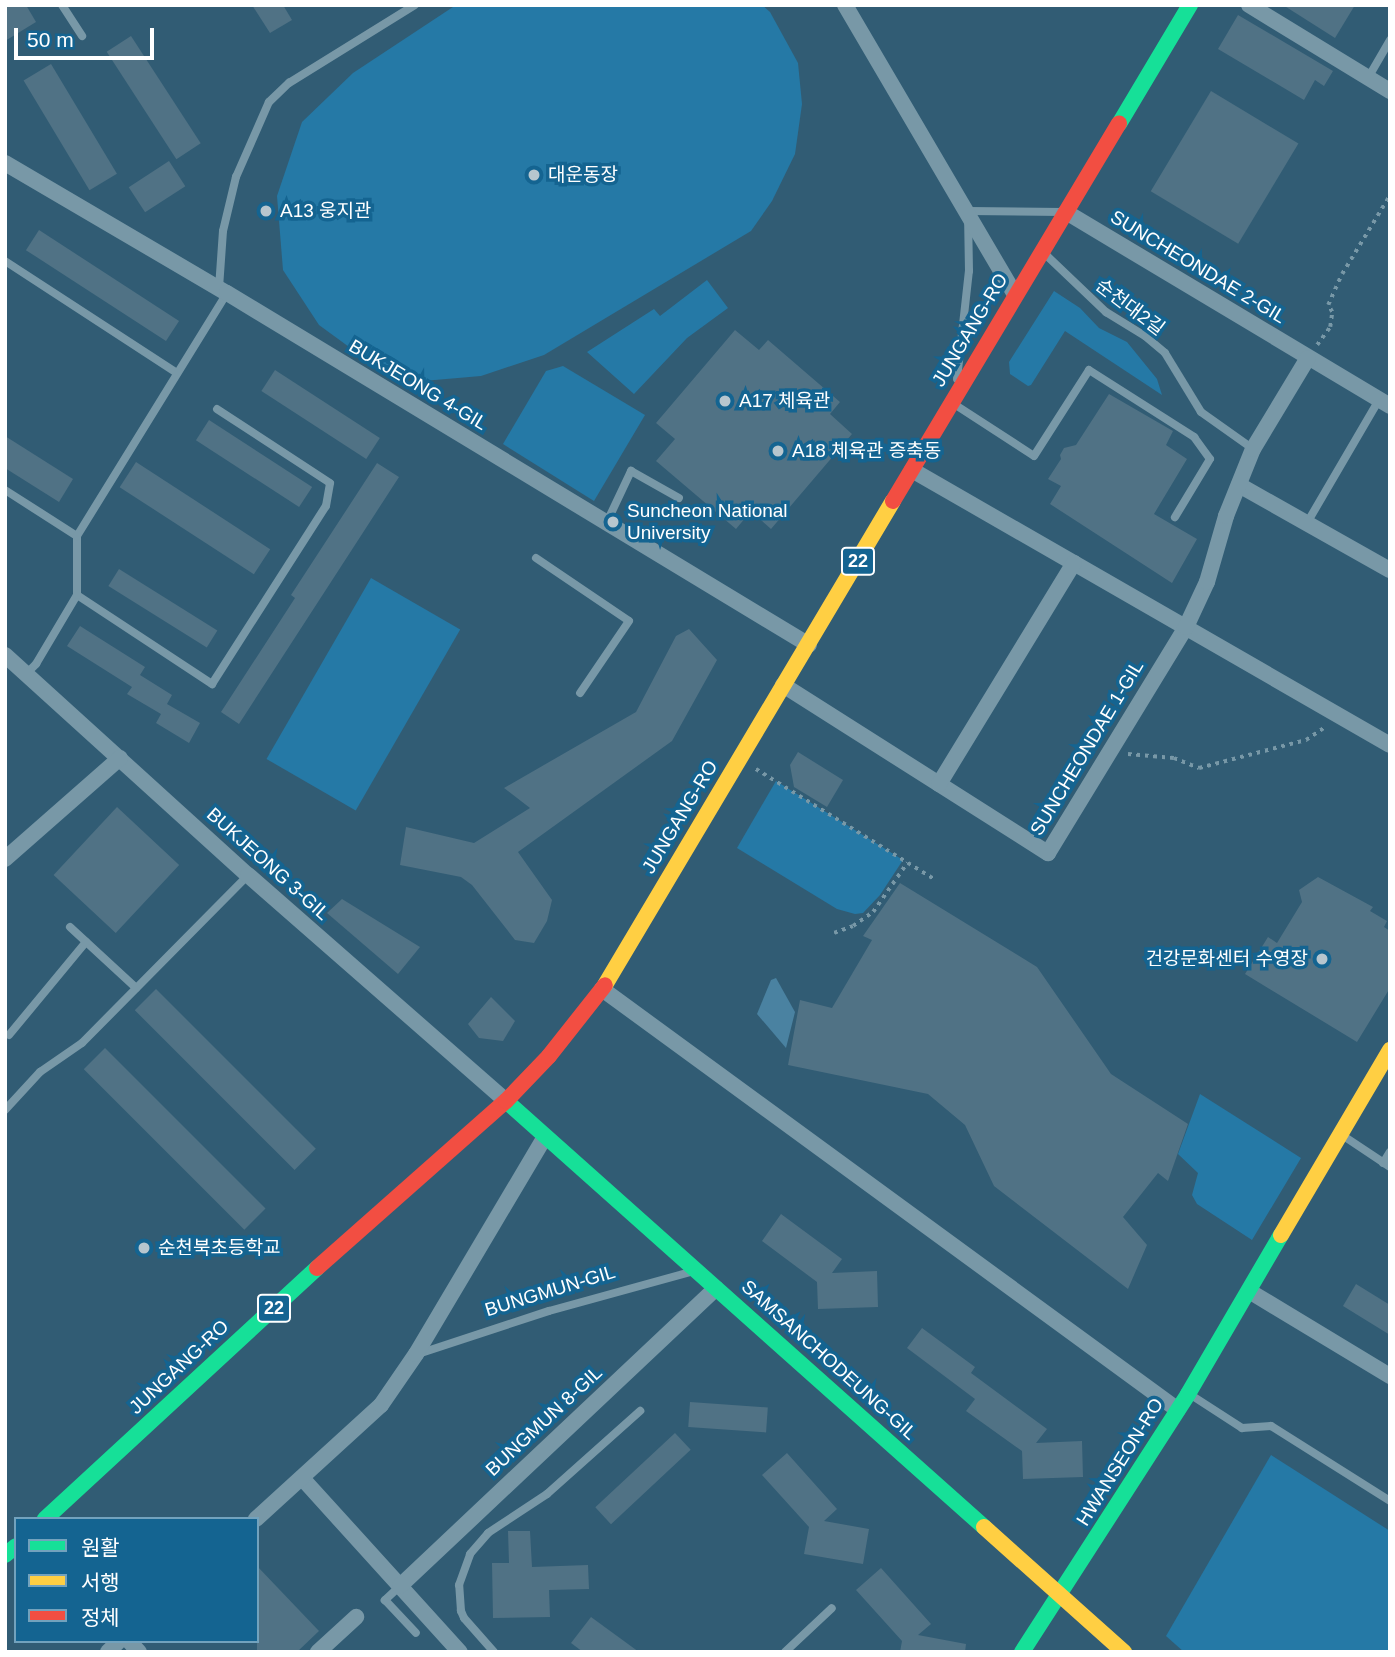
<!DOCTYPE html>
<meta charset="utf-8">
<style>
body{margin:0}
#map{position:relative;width:1395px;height:1657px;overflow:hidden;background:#315c74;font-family:Helvetica,"Noto Sans KR",sans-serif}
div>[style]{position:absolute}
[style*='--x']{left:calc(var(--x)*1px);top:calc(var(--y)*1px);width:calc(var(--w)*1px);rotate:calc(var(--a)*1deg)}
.green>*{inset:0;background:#2579a6;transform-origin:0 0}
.water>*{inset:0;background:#4a82a1}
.building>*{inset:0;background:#507285;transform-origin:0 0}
.path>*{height:3.5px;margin-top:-1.75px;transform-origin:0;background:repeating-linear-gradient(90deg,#7898a7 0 3.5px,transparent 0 8.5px)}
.lane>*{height:8px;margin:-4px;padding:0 4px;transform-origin:4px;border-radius:4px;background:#7898a7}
.street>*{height:16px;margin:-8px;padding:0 8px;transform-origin:8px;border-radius:8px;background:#7898a7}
.fast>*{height:16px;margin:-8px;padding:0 8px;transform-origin:8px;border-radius:8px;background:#16e098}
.slow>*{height:16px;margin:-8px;padding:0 8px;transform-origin:8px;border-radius:8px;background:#ffcf43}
.jam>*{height:16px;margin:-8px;padding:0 8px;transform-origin:8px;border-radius:8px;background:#f24e42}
.dots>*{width:19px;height:19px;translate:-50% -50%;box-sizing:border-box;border:4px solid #146491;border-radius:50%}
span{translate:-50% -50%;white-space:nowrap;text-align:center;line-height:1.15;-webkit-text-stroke:7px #146491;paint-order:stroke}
.shield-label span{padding:2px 5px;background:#146491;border:2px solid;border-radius:5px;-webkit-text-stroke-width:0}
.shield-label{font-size:18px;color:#fff;font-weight:700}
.poi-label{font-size:19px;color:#fff}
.left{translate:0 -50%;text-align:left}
.right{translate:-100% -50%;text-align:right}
.street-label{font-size:19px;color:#fff}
.frame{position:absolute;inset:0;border:7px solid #fff;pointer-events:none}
.legend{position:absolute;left:14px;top:1517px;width:245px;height:126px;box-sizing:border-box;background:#146491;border:2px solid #72a2bd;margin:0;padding:9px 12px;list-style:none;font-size:21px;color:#fff}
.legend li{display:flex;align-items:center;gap:14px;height:35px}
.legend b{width:35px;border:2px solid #72a2bd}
.scale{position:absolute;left:14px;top:28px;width:140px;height:32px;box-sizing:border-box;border:4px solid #fff;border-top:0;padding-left:9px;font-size:21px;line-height:24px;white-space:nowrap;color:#fff;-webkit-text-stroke:5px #146491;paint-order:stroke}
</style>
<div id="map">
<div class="green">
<i style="clip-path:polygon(456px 5px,762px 5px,770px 12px,798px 63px,802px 104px,795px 154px,772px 201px,751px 231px,544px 355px,481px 376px,423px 381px,382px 371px,319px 325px,283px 270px,277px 196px,302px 122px,353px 73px)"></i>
<i style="clip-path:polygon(707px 280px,728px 308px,687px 338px,634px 394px,587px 352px,654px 309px,660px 316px)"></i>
<i style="clip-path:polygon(1054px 291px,1080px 308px,1099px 328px,1127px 342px,1157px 379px,1162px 395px,1065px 331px,1031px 385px,1028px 386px,1010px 374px,1009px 362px)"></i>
<i style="clip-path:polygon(563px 366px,645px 415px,594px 501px,503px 444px,546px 371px)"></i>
<i style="left:371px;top:578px;width:103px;height:209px;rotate:30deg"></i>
<i style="clip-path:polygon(776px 781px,903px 860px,880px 895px,863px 913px,855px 914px,837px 909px,737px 848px)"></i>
<i style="clip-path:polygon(1200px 1094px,1301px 1158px,1252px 1240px,1197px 1204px,1192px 1195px,1198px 1173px,1178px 1154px)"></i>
<i style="clip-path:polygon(1271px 1455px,1390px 1531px,1390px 1652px,1184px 1652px,1166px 1636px)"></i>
</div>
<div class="water">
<i style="clip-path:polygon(776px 978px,795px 1012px,786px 1048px,757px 1014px,771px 980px)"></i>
</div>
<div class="building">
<i style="clip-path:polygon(5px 5px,26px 5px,36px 22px,5px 41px)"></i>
<i style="clip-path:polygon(252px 5px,283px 5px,292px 20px,270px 33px)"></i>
<i style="clip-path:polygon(1283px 5px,1355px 5px,1335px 38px)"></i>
<i style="clip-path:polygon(1238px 15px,1333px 71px,1324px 86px,1315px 80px,1304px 100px,1218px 49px)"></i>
<i style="left:131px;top:36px;width:128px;height:29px;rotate:57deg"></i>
<i style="left:51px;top:64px;width:128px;height:32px;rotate:59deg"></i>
<i style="left:1211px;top:91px;width:102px;height:117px;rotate:31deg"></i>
<i style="left:169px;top:161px;width:30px;height:48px;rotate:57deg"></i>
<i style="left:39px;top:230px;width:167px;height:24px;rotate:33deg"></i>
<i style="clip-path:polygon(735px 330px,759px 350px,768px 340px,840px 402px,830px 414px,852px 434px,771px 529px,751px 511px,736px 529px,656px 461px,675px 439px,656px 423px)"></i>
<i style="left:275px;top:370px;width:125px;height:25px;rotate:33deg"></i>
<i style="clip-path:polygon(1109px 394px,1173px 431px,1166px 445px,1187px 459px,1154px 514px,1197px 539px,1172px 583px,1050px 504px,1061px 486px,1048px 479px,1061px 459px,1060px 455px,1064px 448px,1076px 445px)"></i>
<i style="left:209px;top:420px;width:123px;height:24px;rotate:33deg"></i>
<i style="clip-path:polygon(5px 436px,73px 479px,59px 502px,5px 468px)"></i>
<i style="left:136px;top:462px;width:160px;height:30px;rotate:33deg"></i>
<i style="clip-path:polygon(377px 463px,399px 477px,239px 724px,221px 712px,295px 598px,291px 595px)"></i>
<i style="left:119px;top:569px;width:116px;height:20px;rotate:32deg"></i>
<i style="clip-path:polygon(80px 626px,145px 667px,140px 675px,172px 695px,167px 704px,200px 723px,189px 743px,156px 723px,161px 714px,127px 694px,132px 687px,67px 646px)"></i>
<i style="clip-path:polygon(689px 629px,717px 660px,672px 741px,518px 852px,552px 900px,547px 921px,534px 943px,515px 940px,472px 885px,461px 877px,400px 865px,406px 827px,474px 843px,530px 808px,504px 788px,636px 712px,676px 636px)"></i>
<i style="clip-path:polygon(798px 752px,843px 780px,827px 807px,794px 787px,790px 765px)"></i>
<i style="left:117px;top:807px;width:85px;height:93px;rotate:43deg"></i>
<i style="clip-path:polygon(1318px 877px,1373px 907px,1370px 911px,1387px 921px,1384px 927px,1390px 931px,1390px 988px,1357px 1042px,1245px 974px,1268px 937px,1277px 943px,1302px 902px,1299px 890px)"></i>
<i style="clip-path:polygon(900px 883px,1037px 967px,1111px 1074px,1188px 1124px,1168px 1181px,1158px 1173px,1123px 1217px,1147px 1245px,1128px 1289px,994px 1186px,965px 1125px,928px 1094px,788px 1065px,800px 1000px,832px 1008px,872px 940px,863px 936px)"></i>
<i style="clip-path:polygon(342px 899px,420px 947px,398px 974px,327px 913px)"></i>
<i style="left:156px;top:989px;width:226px;height:30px;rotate:45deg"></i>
<i style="clip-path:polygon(491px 997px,515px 1021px,503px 1041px,479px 1038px,468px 1024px)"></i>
<i style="left:105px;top:1048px;width:227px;height:30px;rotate:45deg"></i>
<i style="clip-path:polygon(781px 1214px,842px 1259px,832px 1273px,877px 1271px,878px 1307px,818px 1309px,817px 1282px,762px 1241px)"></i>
<i style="clip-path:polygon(1356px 1284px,1390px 1305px,1390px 1335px,1343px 1306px)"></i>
<i style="clip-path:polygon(922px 1328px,975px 1367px,971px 1373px,1047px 1429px,1036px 1443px,1082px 1441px,1083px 1477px,1023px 1479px,1022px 1451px,966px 1411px,975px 1399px,907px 1348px)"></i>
<i style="left:690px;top:1402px;width:78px;height:25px;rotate:4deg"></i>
<i style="left:675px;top:1433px;width:23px;height:109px;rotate:47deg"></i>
<i style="clip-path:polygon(787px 1453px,837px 1509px,824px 1521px,869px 1529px,863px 1564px,804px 1554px,809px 1527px,762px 1475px)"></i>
<i style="clip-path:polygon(508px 1531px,530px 1531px,532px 1567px,588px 1565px,589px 1589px,549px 1590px,550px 1617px,493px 1618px,492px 1563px,509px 1563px)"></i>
<i style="clip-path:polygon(257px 1566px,319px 1631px,297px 1652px,257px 1652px)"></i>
<i style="clip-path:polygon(881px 1568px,931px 1624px,918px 1635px,966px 1644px,965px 1652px,900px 1652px,902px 1641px,856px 1590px)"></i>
<i style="clip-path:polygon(591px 1617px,639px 1652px,583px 1652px,571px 1643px)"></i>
</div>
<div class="path">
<i style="--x:1317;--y:345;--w:22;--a:-54"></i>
<i style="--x:1330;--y:327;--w:15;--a:-82"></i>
<i style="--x:1332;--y:312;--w:8;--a:-120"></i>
<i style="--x:1328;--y:305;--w:34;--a:-66"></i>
<i style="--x:1342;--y:274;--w:92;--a:-58.7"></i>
<i style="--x:1128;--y:754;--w:46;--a:5"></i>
<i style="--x:1174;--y:758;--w:27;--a:22"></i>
<i style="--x:1199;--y:768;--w:111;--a:-14.7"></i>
<i style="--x:1306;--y:740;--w:22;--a:-34"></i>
<i style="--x:756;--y:769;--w:211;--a:31.7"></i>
<i style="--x:834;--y:933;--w:20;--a:-20"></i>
<i style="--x:853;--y:926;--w:24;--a:-35"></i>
<i style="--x:873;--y:912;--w:60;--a:-55.2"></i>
</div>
<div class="lane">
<i style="--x:62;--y:5;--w:37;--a:57"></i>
<i style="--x:1368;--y:78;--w:44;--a:-59.9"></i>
<i style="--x:1044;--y:253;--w:86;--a:43.6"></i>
<i style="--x:1106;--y:312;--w:46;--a:31.6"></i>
<i style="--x:1145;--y:336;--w:26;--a:40"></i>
<i style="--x:1165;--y:353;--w:69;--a:58.6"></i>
<i style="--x:1201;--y:412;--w:64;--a:35.4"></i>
<i style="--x:5;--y:261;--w:205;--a:33.1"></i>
<i style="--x:219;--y:288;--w:57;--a:-86"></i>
<i style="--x:223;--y:231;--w:56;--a:-76.5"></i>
<i style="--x:236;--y:177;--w:82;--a:-66.3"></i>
<i style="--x:269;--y:102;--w:28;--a:-44"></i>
<i style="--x:289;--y:83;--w:148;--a:-31.8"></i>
<i style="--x:957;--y:379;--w:109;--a:-83.7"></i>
<i style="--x:969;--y:271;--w:60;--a:-91"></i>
<i style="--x:968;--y:211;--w:95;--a:0.6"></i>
<i style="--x:954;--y:404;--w:95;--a:33"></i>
<i style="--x:1034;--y:456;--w:102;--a:-57.4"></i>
<i style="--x:1089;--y:370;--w:125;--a:32.5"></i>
<i style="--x:1194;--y:437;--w:27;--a:54"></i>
<i style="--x:1210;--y:459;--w:68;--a:121.1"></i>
<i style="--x:5;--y:490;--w:85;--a:32.6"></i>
<i style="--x:1307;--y:523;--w:143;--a:-59.7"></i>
<i style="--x:606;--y:524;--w:59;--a:-64.7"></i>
<i style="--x:631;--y:471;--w:55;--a:29.4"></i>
<i style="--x:536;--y:558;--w:112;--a:34.1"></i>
<i style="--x:629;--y:621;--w:87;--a:124.2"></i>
<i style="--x:77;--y:595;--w:162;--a:33.4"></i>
<i style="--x:212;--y:684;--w:211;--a:-57.4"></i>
<i style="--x:326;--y:506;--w:23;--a:-80"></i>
<i style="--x:330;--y:483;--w:135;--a:-146.8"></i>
<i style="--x:27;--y:673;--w:13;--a:-45"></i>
<i style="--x:36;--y:664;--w:80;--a:-59.3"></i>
<i style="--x:77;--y:595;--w:59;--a:-90"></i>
<i style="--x:77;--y:536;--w:286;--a:-58.3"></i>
<i style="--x:70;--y:927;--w:90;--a:42.7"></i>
<i style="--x:9;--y:1035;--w:121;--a:-50.4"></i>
<i style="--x:5;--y:1110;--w:52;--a:-47.4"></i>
<i style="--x:40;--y:1072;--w:51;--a:-34.6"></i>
<i style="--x:82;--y:1043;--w:236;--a:-45.3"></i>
<i style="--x:1342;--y:1135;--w:58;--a:33.7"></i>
<i style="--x:1383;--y:1163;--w:13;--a:-58"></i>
<i style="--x:418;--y:1354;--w:138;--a:-18.2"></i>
<i style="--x:549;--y:1311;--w:147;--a:-15.4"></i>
<i style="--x:1191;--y:1395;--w:61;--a:32.9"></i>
<i style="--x:1242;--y:1428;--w:29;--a:-4"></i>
<i style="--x:1271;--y:1426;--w:141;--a:32.2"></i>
<i style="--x:400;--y:1586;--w:21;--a:137"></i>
<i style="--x:385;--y:1600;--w:45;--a:46.8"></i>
<i style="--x:494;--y:1652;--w:45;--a:-131.4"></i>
<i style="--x:464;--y:1618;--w:8;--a:-113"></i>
<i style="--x:461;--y:1611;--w:26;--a:-94"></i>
<i style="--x:459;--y:1585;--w:33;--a:-70"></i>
<i style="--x:470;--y:1554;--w:28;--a:-49"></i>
<i style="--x:488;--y:1533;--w:71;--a:-33.5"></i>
<i style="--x:547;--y:1494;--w:125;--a:-41.7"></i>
<i style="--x:785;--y:1652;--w:64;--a:-43.1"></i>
</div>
<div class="street">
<i style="--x:845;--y:5;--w:336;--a:59.6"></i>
<i style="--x:1249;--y:5;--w:165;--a:31.4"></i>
<i style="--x:5;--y:163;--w:257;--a:30.4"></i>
<i style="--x:227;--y:293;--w:680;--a:31.17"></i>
<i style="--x:1066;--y:212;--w:378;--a:30.9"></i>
<i style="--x:912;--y:470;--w:551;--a:29.91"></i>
<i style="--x:1239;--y:485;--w:173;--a:29.4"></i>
<i style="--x:5;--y:655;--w:328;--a:42.2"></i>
<i style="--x:248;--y:875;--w:343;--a:41.2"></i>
<i style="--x:783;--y:685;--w:314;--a:32.4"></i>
<i style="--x:1048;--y:853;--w:265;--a:-58.6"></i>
<i style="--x:1186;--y:627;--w:50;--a:-65"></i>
<i style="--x:1207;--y:582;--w:69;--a:-73.9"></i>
<i style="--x:1226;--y:516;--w:72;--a:-68.1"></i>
<i style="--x:1253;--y:449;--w:106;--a:-58.9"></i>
<i style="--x:939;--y:784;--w:259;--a:-58.6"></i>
<i style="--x:5;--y:859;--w:153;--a:-41.3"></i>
<i style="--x:602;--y:989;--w:713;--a:36.16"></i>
<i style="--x:1249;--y:1291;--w:165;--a:31.1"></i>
<i style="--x:302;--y:1478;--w:235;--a:47.8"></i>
<i style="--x:256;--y:1519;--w:169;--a:-42.4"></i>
<i style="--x:381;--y:1405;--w:62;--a:-55.5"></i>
<i style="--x:416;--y:1354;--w:251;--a:-59.3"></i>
<i style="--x:400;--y:1586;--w:434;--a:-43.3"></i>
<i style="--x:129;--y:1641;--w:15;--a:48"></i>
<i style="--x:108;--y:1652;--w:16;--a:-45"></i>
<i style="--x:318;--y:1652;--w:52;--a:-42.6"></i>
</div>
<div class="fast">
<i style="--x:1119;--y:124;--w:139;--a:-59.2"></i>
<i style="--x:506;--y:1101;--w:640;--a:41.71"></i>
<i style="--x:45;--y:1519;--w:370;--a:-42.7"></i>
<i style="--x:5;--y:1555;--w:14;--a:-39"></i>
<i style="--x:1022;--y:1652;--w:307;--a:-57.2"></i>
<i style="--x:1188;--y:1394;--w:184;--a:-59.7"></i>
</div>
<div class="slow">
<i style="--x:605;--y:985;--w:563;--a:-59.25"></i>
<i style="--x:1281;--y:1235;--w:215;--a:-59.5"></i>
<i style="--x:984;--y:1527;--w:188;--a:41.8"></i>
</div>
<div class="jam">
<i style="--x:893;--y:501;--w:440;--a:-59.1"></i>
<i style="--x:317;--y:1268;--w:252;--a:-41.5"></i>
<i style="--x:506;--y:1101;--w:62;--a:-46.3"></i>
<i style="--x:549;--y:1056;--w:90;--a:-51.7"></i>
</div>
<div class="dots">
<i style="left:534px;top:175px;background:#b7c6ce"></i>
<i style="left:266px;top:211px;background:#b7c6ce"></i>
<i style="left:725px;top:401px;background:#b7c6ce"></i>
<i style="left:778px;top:451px;background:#b7c6ce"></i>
<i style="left:613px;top:522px;background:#b7c6ce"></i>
<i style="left:1322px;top:959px;background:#b7c6ce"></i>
<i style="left:144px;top:1248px;background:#b7c6ce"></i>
</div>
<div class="shield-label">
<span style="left:858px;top:561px">22</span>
<span style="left:274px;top:1308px">22</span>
</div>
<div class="poi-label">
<span class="left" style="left:548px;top:175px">대운동장</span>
<span class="left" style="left:280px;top:211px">A13 웅지관</span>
<span class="left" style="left:739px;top:401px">A17 체육관</span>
<span class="left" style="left:792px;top:451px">A18 체육관 증축동</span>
<span class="left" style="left:627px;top:522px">Suncheon National<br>University</span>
<span class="right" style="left:1308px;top:959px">건강문화센터 수영장</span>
<span class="left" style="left:158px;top:1248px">순천북초등학교</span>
</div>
<div class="street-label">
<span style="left:1198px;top:267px;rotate:31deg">SUNCHEONDAE 2-GIL</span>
<span style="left:1130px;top:307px;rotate:37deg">순천대2길</span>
<span style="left:970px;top:330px;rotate:-59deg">JUNGANG-RO</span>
<span style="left:418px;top:385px;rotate:31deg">BUKJEONG 4-GIL</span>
<span style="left:1087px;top:748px;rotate:-59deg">SUNCHEONDAE 1-GIL</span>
<span style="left:680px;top:817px;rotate:-59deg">JUNGANG-RO</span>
<span style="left:268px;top:864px;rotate:42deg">BUKJEONG 3-GIL</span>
<span style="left:550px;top:1291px;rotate:-17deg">BUNGMUN-GIL</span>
<span style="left:829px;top:1360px;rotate:42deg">SAMSANCHODEUNG-GIL</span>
<span style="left:179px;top:1367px;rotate:-43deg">JUNGANG-RO</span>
<span style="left:544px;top:1421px;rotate:-43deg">BUNGMUN 8-GIL</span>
<span style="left:1120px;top:1462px;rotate:-58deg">HWANSEON-RO</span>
</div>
<div class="frame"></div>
<ul class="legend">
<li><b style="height:9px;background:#16e098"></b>원활</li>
<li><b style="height:9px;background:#ffcf43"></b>서행</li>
<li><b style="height:9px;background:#f24e42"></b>정체</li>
</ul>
<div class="scale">50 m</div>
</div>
